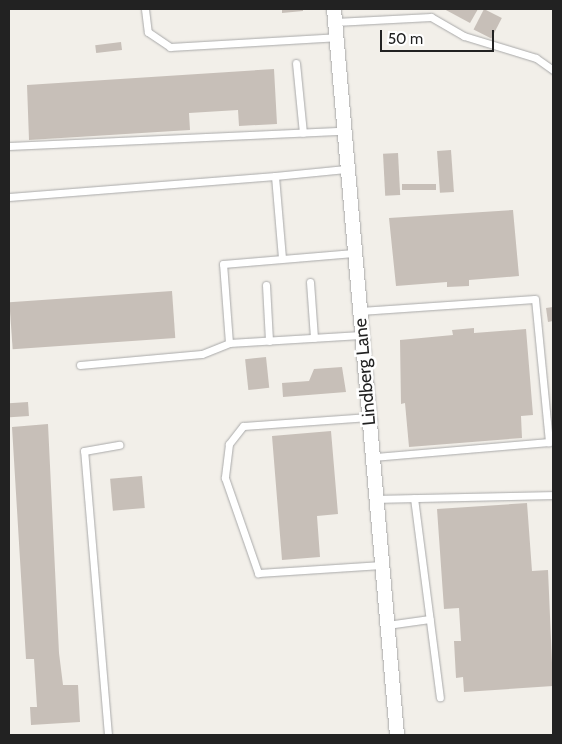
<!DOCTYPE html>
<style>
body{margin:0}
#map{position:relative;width:562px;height:744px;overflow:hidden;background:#f2efe9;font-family:Cabin,sans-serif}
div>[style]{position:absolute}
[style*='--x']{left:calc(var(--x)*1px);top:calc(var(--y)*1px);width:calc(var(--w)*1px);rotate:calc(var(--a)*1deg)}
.building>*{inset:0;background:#c7bfb8;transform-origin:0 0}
.roads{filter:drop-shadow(0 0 1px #a9a9a9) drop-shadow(0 0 1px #a9a9a9)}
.lane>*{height:7px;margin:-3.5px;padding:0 3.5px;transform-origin:3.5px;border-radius:3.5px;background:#fff}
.street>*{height:14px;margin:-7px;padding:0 7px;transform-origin:7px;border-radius:7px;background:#fff}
span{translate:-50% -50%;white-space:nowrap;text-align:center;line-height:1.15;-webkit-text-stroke:5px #fff;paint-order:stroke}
.street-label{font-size:18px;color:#222}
.frame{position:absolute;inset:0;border:10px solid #222;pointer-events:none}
.scale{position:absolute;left:380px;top:30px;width:114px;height:22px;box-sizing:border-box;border:2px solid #222;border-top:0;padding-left:6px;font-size:15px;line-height:18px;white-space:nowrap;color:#222;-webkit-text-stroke:4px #fff;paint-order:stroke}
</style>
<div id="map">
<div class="building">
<i style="clip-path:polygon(282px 9px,303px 9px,303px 11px,282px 13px)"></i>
<i style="clip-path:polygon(444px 9px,478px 9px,470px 23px)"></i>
<i style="left:484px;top:9px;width:20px;height:23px;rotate:27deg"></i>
<i style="left:121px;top:42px;width:8px;height:26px;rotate:83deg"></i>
<i style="clip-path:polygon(274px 69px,277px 124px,239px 126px,238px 110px,189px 113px,190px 130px,29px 140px,27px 85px)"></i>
<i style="left:451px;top:150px;width:42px;height:14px;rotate:86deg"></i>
<i style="left:398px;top:153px;width:42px;height:15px;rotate:87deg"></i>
<i style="left:436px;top:184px;width:6px;height:34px;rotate:90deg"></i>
<i style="clip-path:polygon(513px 210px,519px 276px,469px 280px,469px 286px,447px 287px,447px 282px,396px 286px,389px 218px)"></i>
<i style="left:172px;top:291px;width:47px;height:163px;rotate:86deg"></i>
<i style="clip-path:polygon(553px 307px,553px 321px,548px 322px,546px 308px)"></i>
<i style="clip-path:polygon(474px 328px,474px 333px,526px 329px,533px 415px,521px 416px,522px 438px,409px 447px,405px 403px,401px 404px,400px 340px,453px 335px,452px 330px)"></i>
<i style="left:266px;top:357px;width:31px;height:21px;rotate:84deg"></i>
<i style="clip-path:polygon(342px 367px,346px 392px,283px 397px,282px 383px,309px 381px,314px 369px)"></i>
<i style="left:28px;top:402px;width:14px;height:19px;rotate:86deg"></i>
<i style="clip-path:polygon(48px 424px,59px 653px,63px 685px,78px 685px,80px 722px,31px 725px,30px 707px,37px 707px,34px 659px,26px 659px,12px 427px)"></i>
<i style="clip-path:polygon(331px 431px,338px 514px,317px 516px,320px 557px,282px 560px,272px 436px)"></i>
<i style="left:142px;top:476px;width:32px;height:32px;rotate:85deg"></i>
<i style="clip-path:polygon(527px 503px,532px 571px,548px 570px,553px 686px,464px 692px,463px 677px,456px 678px,454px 641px,461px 641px,459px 608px,444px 609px,437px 509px)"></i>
</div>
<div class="roads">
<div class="lane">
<i style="--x:145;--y:9;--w:23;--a:83"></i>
<i style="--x:148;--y:32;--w:27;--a:34"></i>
<i style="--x:170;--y:47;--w:166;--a:-3.4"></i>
<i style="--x:335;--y:22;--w:96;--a:-3"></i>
<i style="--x:431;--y:17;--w:38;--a:30"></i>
<i style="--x:464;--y:36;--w:75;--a:17"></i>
<i style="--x:536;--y:58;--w:21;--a:35"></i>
<i style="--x:296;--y:63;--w:70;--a:84.3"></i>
<i style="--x:9;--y:146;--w:334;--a:-2.6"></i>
<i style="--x:9;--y:197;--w:267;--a:-4.5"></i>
<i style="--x:282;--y:258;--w:82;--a:-94.9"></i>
<i style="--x:275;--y:176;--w:71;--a:-5.6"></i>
<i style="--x:310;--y:282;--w:56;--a:85.9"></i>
<i style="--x:266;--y:285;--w:56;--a:86.9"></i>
<i style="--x:360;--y:311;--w:175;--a:-3.9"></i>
<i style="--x:535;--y:299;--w:144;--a:84.4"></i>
<i style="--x:549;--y:442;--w:177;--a:175.1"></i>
<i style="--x:229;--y:343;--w:79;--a:-94.3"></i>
<i style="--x:223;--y:264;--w:131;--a:-4.8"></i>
<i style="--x:80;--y:365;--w:122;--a:-5.2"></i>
<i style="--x:202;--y:354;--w:29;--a:-22"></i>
<i style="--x:229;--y:343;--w:132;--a:-3.5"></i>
<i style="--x:369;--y:417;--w:126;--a:175.9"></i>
<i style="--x:243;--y:426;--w:23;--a:128"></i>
<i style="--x:229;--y:444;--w:34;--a:97"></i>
<i style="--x:225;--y:478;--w:101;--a:70.8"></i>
<i style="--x:258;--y:573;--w:124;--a:-3.7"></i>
<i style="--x:414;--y:498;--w:201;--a:82.6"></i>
<i style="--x:376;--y:499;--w:177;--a:-1.3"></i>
<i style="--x:387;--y:625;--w:43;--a:-7.9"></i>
<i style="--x:108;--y:735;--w:285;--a:-94.8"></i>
<i style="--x:84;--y:451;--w:36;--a:-10"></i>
</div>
<div class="street">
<i style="--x:334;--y:9;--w:729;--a:85.04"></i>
</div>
</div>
<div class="street-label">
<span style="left:365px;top:372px;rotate:-95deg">Lindberg Lane</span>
</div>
<div class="frame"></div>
<div class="scale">50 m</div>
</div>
